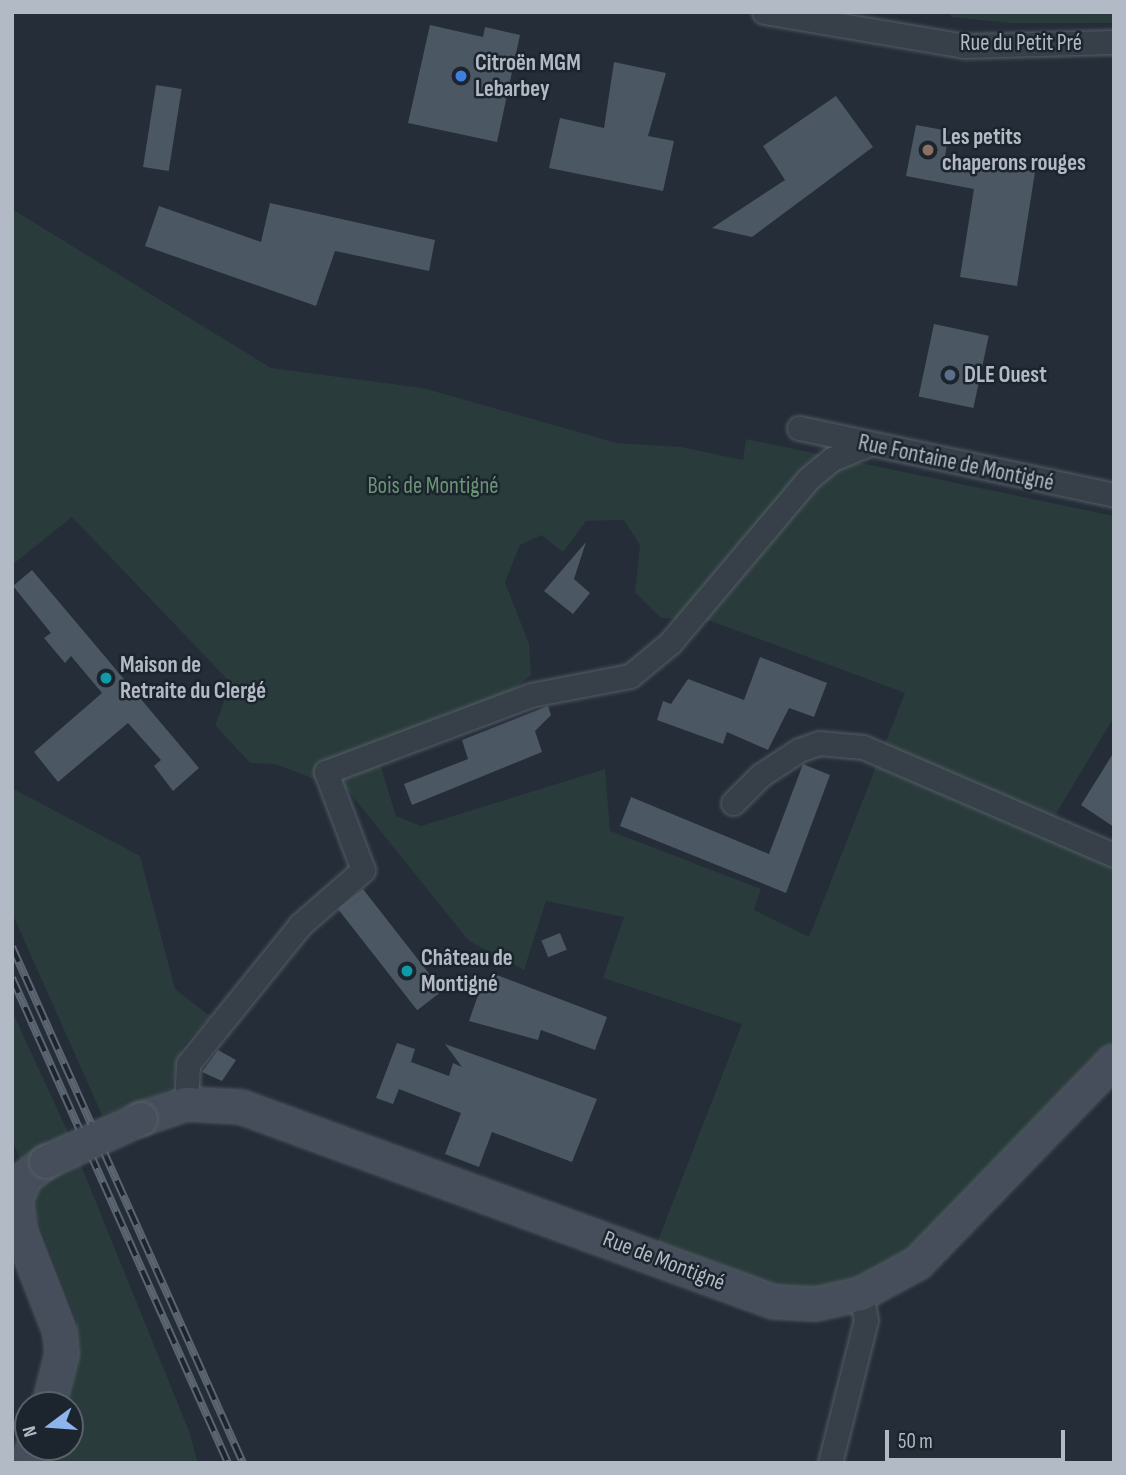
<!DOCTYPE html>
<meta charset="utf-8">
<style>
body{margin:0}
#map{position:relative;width:1126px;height:1475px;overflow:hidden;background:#242d38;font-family:"Sofia Sans Condensed",sans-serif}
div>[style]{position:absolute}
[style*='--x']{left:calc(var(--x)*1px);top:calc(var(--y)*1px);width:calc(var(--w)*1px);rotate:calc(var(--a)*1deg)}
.green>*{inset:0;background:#293b3b}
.building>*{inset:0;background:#4c5764;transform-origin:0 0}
.roads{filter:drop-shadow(0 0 2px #555d66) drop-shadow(0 0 2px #555d66)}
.street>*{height:23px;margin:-11.5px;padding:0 11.5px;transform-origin:11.5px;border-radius:11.5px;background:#373f49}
.secondary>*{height:32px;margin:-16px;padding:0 16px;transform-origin:16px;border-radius:16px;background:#464e5b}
.rail>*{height:8px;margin-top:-4px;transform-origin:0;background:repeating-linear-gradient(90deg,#1c242d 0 16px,#5b6571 0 32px);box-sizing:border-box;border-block:2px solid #5b6571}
.bridges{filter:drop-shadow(0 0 2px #555d66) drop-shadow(0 0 2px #555d66)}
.secondary-bridge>*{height:32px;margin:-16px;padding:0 16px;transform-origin:16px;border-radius:16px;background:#464e5b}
.dots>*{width:19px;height:19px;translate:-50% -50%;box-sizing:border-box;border:4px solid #1c242d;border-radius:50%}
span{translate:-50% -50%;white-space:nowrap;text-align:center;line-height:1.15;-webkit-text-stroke:5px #1c242d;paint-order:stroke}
.street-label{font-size:23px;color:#b2bac5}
.poi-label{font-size:23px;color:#b2bac5;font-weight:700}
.left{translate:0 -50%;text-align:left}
.park-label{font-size:23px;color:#6b9474}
.frame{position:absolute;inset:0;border:14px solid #b2bac5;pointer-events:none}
.north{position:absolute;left:14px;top:1391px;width:70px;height:70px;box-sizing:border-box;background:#1c242d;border:2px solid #58606a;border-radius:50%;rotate:254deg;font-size:19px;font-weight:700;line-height:28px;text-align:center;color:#b2bac5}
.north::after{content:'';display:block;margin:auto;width:24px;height:32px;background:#8eb4ee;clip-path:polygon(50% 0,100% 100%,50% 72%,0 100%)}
.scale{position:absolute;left:885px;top:1430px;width:180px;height:32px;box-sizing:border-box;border:4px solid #b2bac5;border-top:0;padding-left:9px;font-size:21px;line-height:24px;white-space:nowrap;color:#b2bac5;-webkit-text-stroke:5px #1c242d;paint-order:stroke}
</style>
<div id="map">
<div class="green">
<i style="clip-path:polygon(951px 12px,1114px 12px,1114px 23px,1009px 23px,951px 17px)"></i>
<i style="clip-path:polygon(evenodd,12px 209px,271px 368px,423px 388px,617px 443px,681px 447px,743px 460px,746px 439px,1114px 516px,1114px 717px,1047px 829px,1114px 862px,1114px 1041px,901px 1260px,839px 1293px,773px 1290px,655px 1248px,742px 1024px,603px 978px,624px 917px,546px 901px,524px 970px,469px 941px,349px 792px,275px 764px,250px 763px,215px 725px,230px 686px,227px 679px,72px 517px,12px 565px,12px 209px,624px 520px,640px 545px,635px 592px,661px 618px,711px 621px,905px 693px,809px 937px,754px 910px,761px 889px,610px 831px,605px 769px,421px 826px,396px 816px,380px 764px,505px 697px,531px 675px,529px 644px,505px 582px,520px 545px,542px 535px,563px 552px,586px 521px,624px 520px)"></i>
<i style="clip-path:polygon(12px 788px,140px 856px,175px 989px,210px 1016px,182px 1047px,171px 1089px,102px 1115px,12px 913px)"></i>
<i style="clip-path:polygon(12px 1011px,72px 1141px,43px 1156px,20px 1159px,12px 1140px)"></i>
<i style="clip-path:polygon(78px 1158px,189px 1431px,198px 1463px,47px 1463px,54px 1447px,70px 1447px,66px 1405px,74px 1376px,77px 1321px,32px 1205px,40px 1181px)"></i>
</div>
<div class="building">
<i style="clip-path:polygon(430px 25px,483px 37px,485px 27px,520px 35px,497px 142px,408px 123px)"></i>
<i style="clip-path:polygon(614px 62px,666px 73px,648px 136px,674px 141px,663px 191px,549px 168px,560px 118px,604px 128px)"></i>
<i style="left:156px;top:85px;width:26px;height:83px;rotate:9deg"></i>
<i style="clip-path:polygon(836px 96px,873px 147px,752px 237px,712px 228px,785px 180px,763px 146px)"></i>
<i style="clip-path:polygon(916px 125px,949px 131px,945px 157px,1035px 172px,1017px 286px,960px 277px,974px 189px,906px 176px)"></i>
<i style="clip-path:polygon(270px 203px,435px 240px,429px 271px,335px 251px,316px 306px,145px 246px,159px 206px,261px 242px)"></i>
<i style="left:934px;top:324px;width:56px;height:74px;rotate:12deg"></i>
<i style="clip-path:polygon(586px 542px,574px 579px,590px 593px,573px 614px,544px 591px)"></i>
<i style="clip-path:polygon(32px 570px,199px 768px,173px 791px,154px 766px,161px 760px,128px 723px,58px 782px,34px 752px,102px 693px,71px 656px,65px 663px,44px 638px,51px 633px,13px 586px)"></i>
<i style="clip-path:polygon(760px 657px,827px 683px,814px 717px,789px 708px,768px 750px,727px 732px,723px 744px,657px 720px,663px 701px,671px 704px,688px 679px,744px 700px)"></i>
<i style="clip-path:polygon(548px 706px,551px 715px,535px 731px,542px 752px,412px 805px,404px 784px,468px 759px,462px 740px)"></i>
<i style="clip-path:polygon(1114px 752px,1114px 827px,1081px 805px)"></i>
<i style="clip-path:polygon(803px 764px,830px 775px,786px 893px,620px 826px,631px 797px,769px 854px)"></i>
<i style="left:363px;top:889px;width:129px;height:32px;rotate:52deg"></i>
<i style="left:560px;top:933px;width:18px;height:20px;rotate:68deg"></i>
<i style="clip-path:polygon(494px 974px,607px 1017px,595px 1050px,541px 1030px,538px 1040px,469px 1021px,482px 984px,489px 986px)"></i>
<i style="clip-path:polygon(397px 1043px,415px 1049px,411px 1062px,449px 1076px,453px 1063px,462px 1067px,445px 1044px,597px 1099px,572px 1162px,492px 1132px,479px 1167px,445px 1154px,461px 1113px,399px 1089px,393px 1104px,376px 1098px)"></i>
<i style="clip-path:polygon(218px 1050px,236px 1060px,222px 1081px,202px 1072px)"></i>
</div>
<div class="roads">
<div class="street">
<i style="--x:764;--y:12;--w:203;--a:9.6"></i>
<i style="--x:964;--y:46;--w:150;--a:-1.5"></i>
<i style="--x:799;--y:428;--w:322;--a:12"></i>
<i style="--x:733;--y:803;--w:40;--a:-45"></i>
<i style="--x:761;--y:775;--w:45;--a:-33.3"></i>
<i style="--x:799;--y:750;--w:21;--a:-19"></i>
<i style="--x:819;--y:743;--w:44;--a:5.2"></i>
<i style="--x:863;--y:747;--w:273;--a:23.3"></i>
<i style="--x:186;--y:1104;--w:40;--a:-87.1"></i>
<i style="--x:188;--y:1064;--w:179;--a:-51.1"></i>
<i style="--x:300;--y:925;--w:84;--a:-41.1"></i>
<i style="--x:363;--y:870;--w:105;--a:-110.7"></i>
<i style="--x:326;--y:772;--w:219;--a:-20.6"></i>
<i style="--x:531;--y:695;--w:101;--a:-10.9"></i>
<i style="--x:630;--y:676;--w:52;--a:-39.5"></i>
<i style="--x:670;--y:643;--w:214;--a:-49.9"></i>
<i style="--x:808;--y:479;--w:31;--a:-40"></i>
<i style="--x:832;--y:459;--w:38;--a:-22"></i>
<i style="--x:830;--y:1463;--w:147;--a:-75.9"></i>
<i style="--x:866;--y:1320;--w:26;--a:-101"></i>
</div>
<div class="secondary">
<i style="--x:141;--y:1119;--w:47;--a:-18.4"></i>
<i style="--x:186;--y:1104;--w:55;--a:3.1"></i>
<i style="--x:241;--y:1107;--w:568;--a:20.1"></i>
<i style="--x:774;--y:1302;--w:42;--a:2.7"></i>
<i style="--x:816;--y:1304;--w:46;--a:-12.5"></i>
<i style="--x:861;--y:1294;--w:65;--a:-28.5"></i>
<i style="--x:918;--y:1263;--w:281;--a:-45.9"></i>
<i style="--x:46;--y:1162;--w:26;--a:143"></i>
<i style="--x:25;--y:1178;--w:25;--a:111"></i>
<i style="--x:16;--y:1201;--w:31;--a:81"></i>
<i style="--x:21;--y:1232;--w:107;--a:68.7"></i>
<i style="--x:60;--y:1332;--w:22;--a:85"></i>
<i style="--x:62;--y:1354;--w:53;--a:104.3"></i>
<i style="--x:27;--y:1463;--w:17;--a:-69"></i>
</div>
</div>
<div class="rail">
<i style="--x:12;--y:947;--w:565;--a:65.88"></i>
<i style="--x:12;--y:978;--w:531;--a:65.99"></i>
</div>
<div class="bridges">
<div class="secondary-bridge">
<i style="--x:46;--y:1162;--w:104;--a:-24.4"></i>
</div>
</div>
<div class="dots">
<i style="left:461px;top:76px;background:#3f7fe0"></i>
<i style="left:928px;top:150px;background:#8d6e63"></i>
<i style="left:950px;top:375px;background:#5c6f8a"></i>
<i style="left:106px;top:678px;background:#0f9aa8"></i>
<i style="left:407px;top:971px;background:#0f9aa8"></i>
</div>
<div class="street-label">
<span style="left:1021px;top:43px">Rue du Petit Pré</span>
<span style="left:956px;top:463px;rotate:12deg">Rue Fontaine de Montigné</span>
<span style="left:664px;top:1261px;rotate:21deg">Rue de Montigné</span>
</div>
<div class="poi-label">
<span class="left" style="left:475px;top:76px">Citroën MGM<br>Lebarbey</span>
<span class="left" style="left:942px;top:150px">Les petits<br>chaperons rouges</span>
<span class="left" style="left:964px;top:375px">DLE Ouest</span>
<span class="left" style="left:120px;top:678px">Maison de<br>Retraite du Clergé</span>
<span class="left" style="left:421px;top:971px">Château de<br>Montigné</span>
</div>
<div class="park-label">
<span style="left:433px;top:486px">Bois de Montigné</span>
</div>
<div class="frame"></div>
<div class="north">N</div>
<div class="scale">50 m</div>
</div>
